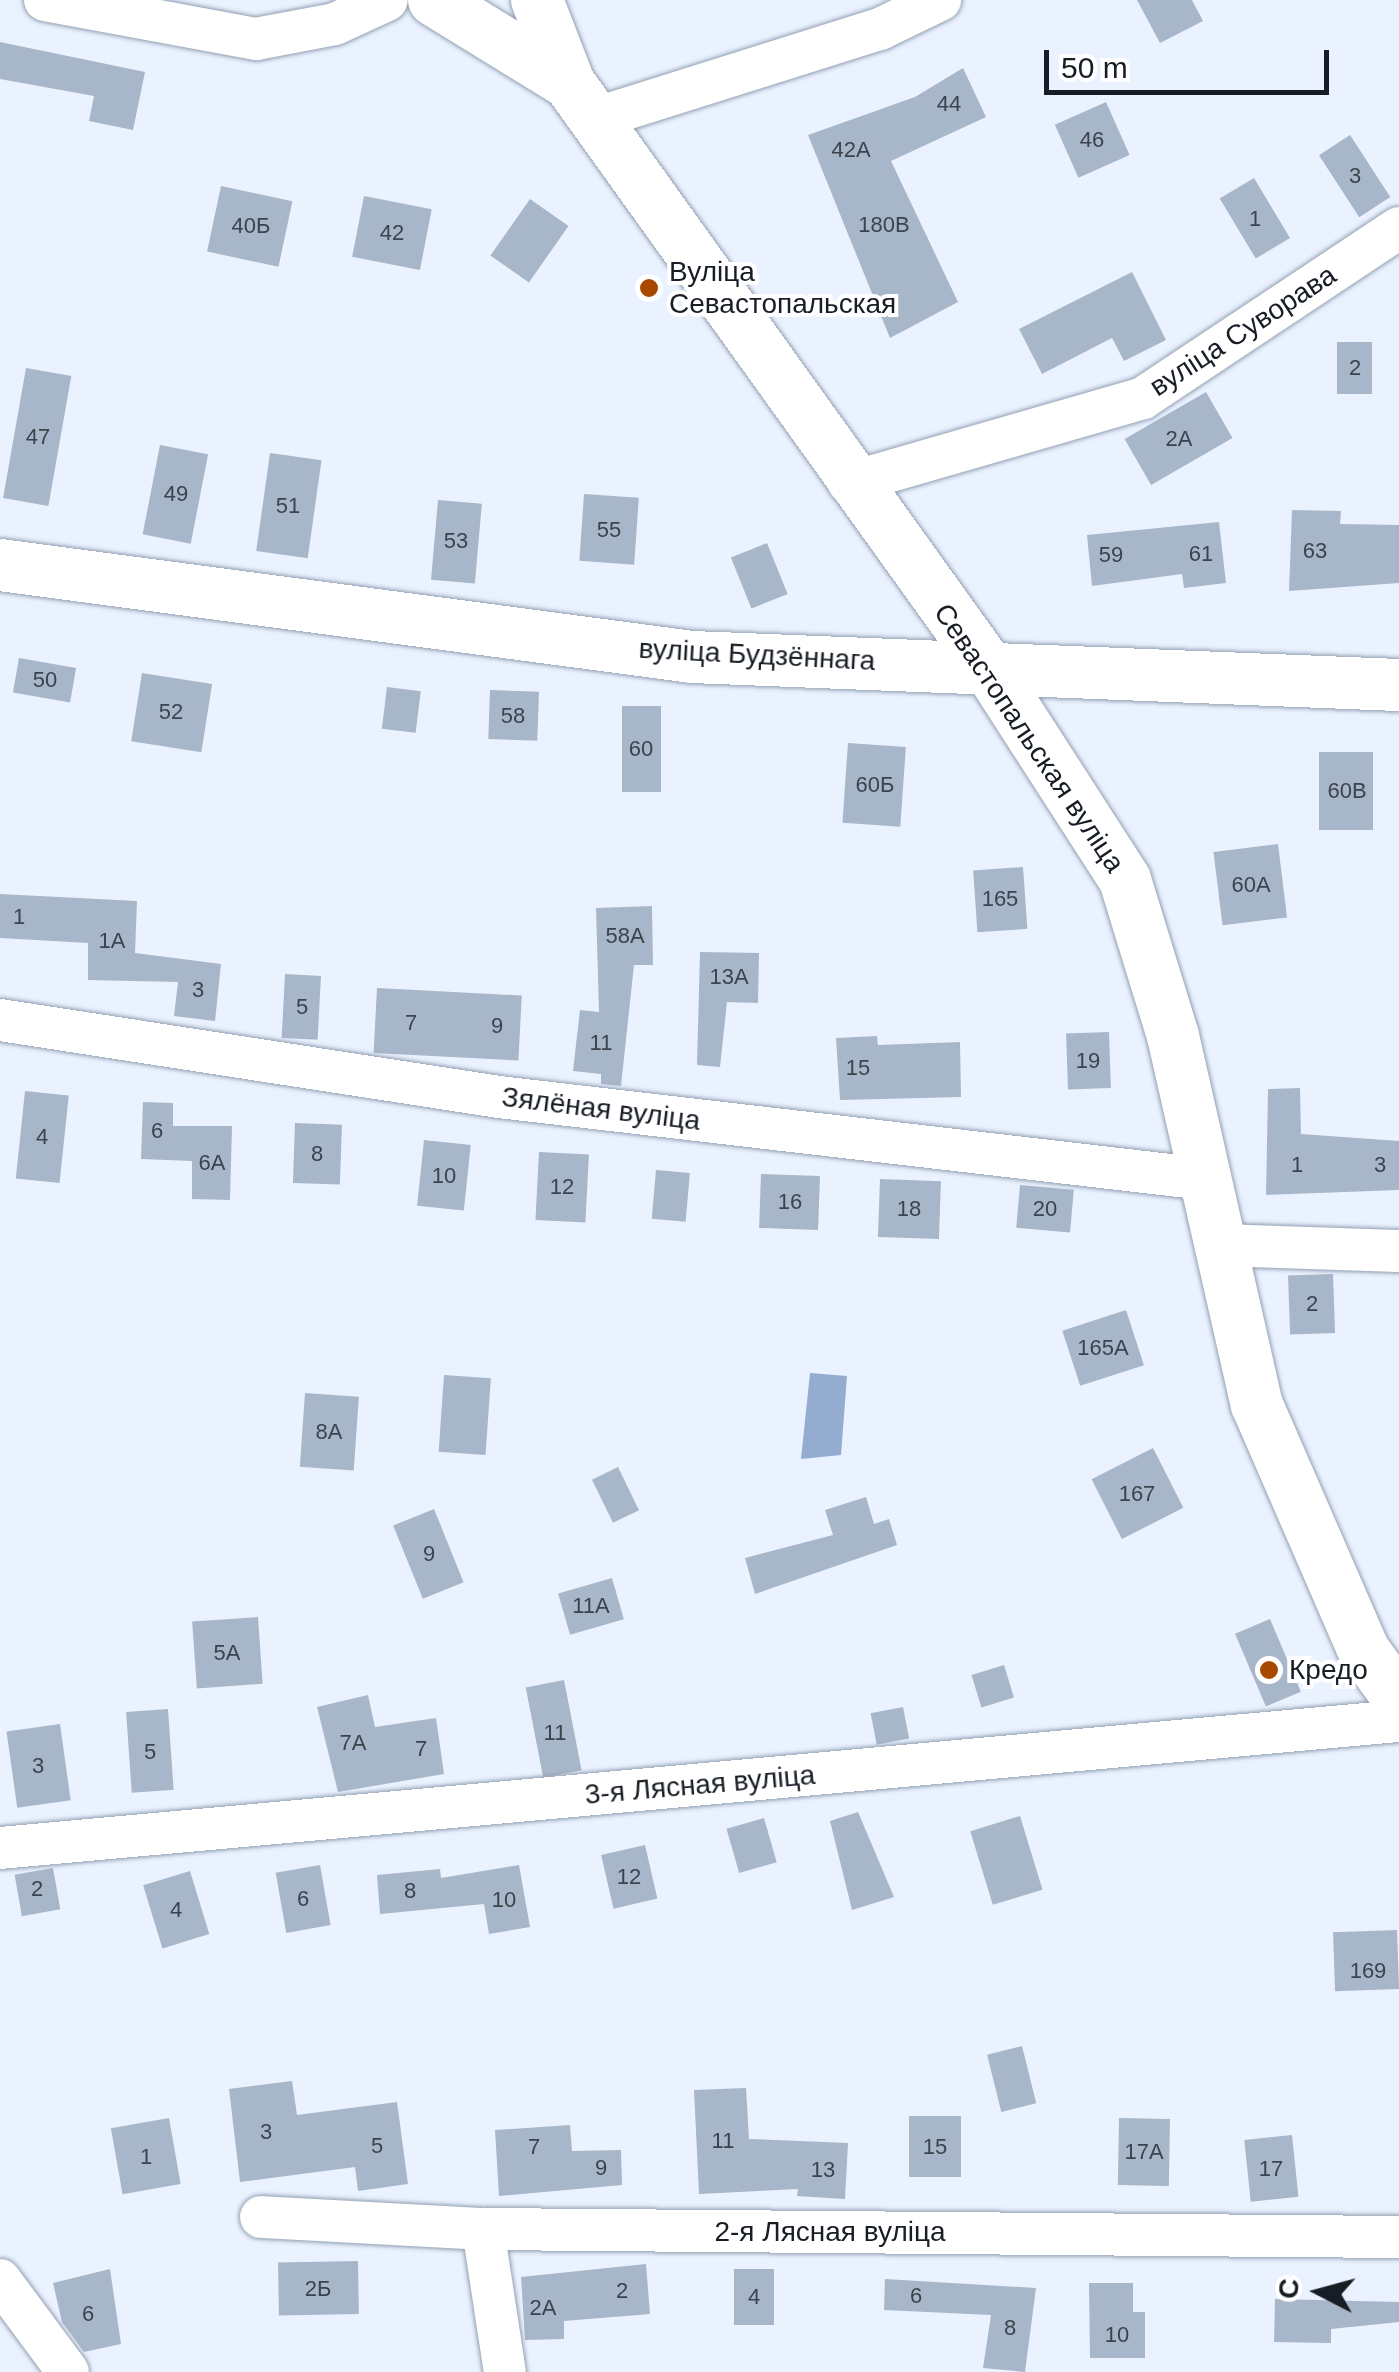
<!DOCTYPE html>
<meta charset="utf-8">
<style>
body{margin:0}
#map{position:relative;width:1399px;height:2372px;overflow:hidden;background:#eaf2ff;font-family:Arial,sans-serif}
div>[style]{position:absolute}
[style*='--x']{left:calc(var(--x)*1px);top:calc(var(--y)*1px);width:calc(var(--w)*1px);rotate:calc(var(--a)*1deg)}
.water>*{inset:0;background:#93acd0}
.building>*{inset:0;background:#a8b6c9;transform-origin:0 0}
.roads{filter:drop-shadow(0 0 2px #92a0b2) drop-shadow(0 0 2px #92a0b2)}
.minor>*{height:42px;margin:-21px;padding:0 21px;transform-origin:21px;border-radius:21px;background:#fff}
.tertiary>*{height:52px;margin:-26px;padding:0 26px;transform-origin:26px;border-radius:26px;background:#fff}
.dots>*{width:28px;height:28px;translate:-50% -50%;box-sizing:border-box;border:5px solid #fff;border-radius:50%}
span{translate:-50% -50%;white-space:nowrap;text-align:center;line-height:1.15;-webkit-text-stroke:8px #fff;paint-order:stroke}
.number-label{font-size:22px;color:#3c434e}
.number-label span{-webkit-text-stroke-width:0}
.poi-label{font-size:28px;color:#181d25}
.left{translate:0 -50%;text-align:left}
.street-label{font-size:28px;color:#181d25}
.north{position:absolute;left:1269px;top:2242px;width:100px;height:100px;-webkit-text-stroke:8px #fff;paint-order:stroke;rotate:276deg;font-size:28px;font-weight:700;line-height:40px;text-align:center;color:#181d25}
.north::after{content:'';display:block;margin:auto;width:35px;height:45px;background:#181d25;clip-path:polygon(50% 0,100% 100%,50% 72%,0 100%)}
.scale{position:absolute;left:1044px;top:50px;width:285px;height:45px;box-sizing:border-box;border:5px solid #181d25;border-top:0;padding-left:12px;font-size:30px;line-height:35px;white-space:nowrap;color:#181d25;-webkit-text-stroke:8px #fff;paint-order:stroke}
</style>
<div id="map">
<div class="water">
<i style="clip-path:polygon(810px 1373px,847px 1376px,841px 1455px,801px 1459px)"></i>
</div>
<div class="building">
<i style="clip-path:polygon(1137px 0,1192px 0,1203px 21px,1160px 43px)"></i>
<i style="clip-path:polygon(0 42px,145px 72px,133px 130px,89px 121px,94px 96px,0 79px)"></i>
<i style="clip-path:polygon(963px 68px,986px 117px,891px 161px,958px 302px,890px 338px,808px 135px,915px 97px)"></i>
<i style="left:1106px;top:102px;width:58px;height:56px;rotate:66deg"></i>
<i style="left:1350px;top:135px;width:74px;height:37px;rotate:57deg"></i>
<i style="left:1254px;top:178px;width:70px;height:40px;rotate:59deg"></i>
<i style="left:221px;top:186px;width:73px;height:67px;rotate:12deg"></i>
<i style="left:364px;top:196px;width:69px;height:62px;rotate:11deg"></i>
<i style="left:530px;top:199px;width:47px;height:69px;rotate:35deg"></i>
<i style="clip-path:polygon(1132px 272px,1166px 340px,1124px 361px,1112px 338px,1042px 374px,1019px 329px)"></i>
<i style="left:1337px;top:342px;width:35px;height:52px"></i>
<i style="left:26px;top:368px;width:46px;height:132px;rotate:10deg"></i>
<i style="left:1206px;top:392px;width:53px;height:94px;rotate:60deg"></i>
<i style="left:160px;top:445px;width:49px;height:91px;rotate:11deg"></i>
<i style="left:270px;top:453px;width:52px;height:99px;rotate:8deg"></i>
<i style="left:584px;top:494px;width:55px;height:67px;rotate:4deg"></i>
<i style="left:438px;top:500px;width:44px;height:80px;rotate:5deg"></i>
<i style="clip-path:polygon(1292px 510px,1341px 511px,1340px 524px,1399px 525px,1399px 583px,1289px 591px)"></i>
<i style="clip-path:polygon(1219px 522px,1226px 583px,1184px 588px,1182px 574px,1092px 586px,1087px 535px)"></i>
<i style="left:767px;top:543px;width:55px;height:39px;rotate:68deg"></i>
<i style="left:19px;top:658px;width:58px;height:35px;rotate:10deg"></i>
<i style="left:142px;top:673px;width:71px;height:69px;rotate:9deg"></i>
<i style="left:387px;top:687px;width:34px;height:42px;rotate:7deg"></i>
<i style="left:490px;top:690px;width:49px;height:49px;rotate:2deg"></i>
<i style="left:622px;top:706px;width:39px;height:86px"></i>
<i style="left:848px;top:743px;width:58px;height:80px;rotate:4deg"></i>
<i style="left:1319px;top:752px;width:54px;height:78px"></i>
<i style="left:1278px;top:844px;width:74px;height:65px;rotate:83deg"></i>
<i style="left:1023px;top:867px;width:62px;height:50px;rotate:86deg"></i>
<i style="clip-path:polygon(0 894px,137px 901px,135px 953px,221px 964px,215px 1021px,174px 1016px,178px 982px,88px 980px,88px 943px,0 938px)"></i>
<i style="clip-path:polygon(652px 906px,653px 965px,634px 965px,621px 1086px,601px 1084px,601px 1074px,573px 1071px,580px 1010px,599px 1012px,596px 908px)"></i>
<i style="clip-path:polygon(700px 952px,759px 953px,758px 1003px,727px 1002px,720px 1067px,697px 1065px)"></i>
<i style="left:285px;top:974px;width:36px;height:64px;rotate:3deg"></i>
<i style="left:377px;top:988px;width:145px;height:65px;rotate:3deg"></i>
<i style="left:1109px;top:1032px;width:56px;height:43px;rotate:88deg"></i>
<i style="clip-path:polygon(877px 1036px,878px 1045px,960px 1042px,961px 1097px,840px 1100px,836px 1038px)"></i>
<i style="clip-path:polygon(1300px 1088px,1301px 1134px,1399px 1141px,1399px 1190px,1266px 1195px,1268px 1089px)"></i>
<i style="left:25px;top:1091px;width:44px;height:88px;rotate:6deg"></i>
<i style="clip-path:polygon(143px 1102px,173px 1103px,173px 1126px,232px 1126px,230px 1200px,192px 1199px,192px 1161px,141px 1159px)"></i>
<i style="left:295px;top:1123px;width:47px;height:60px;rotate:2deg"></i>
<i style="left:424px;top:1140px;width:47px;height:66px;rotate:6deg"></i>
<i style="left:539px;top:1152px;width:50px;height:68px;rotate:3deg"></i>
<i style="left:656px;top:1170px;width:34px;height:49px;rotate:5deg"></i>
<i style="left:761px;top:1174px;width:59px;height:54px;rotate:2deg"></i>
<i style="left:880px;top:1179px;width:61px;height:58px;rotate:2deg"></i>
<i style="left:1020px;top:1185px;width:54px;height:43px;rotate:5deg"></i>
<i style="left:1333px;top:1274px;width:59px;height:45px;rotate:88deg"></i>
<i style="left:1126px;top:1310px;width:58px;height:67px;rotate:72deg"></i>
<i style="left:444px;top:1375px;width:47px;height:77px;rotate:4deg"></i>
<i style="left:305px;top:1393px;width:54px;height:74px;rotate:4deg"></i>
<i style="left:1153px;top:1448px;width:67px;height:69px;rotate:63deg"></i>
<i style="left:618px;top:1467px;width:48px;height:29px;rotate:64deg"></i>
<i style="clip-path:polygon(866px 1497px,874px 1524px,889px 1519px,897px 1545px,755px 1594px,745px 1558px,833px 1535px,825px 1510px)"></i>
<i style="left:434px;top:1509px;width:79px;height:44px;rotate:68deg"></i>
<i style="left:612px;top:1578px;width:43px;height:56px;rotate:74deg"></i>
<i style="left:258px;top:1617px;width:67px;height:66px;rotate:86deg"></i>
<i style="left:1270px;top:1619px;width:79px;height:38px;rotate:67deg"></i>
<i style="left:1004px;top:1665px;width:34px;height:34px;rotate:73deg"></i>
<i style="left:564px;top:1680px;width:92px;height:39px;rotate:79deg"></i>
<i style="clip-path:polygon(368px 1695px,375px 1727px,436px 1718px,444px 1774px,338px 1792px,317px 1707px)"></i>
<i style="left:903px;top:1707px;width:32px;height:33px;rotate:79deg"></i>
<i style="left:168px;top:1709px;width:81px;height:42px;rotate:86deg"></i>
<i style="left:60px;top:1724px;width:77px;height:54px;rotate:82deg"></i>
<i style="clip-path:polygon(858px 1812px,894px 1897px,852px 1910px,830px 1821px)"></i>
<i style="left:1020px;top:1816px;width:77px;height:52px;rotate:73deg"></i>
<i style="left:764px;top:1818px;width:46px;height:39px;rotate:74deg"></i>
<i style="left:645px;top:1845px;width:55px;height:45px;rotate:77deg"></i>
<i style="left:320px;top:1865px;width:61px;height:45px;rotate:80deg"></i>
<i style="clip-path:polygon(519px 1865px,530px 1927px,489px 1934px,484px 1904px,380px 1914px,377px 1875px,440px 1869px,441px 1878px)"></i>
<i style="left:53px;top:1868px;width:42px;height:39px;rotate:80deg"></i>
<i style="left:190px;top:1871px;width:66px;height:49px;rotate:73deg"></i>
<i style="left:1397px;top:1930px;width:59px;height:64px;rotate:88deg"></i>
<i style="left:1022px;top:2046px;width:59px;height:36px;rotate:76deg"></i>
<i style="clip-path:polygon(292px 2081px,297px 2115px,397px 2102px,408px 2184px,358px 2191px,355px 2167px,240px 2182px,229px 2089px)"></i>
<i style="clip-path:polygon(746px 2088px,749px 2139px,848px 2143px,845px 2199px,797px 2196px,798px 2189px,699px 2194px,694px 2090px)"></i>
<i style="left:961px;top:2116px;width:61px;height:52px;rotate:90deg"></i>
<i style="left:169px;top:2118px;width:67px;height:59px;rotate:80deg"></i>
<i style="left:1119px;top:2118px;width:51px;height:67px;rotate:1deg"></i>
<i style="clip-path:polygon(570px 2125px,572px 2151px,621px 2150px,622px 2185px,499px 2196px,495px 2130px)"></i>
<i style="left:1292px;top:2135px;width:62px;height:48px;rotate:84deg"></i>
<i style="left:358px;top:2261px;width:53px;height:80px;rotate:89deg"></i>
<i style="clip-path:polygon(646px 2264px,650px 2314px,564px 2321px,564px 2339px,525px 2340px,521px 2277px)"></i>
<i style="clip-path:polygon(110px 2269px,121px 2344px,84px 2352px,62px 2322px,53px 2283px)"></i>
<i style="left:774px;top:2269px;width:56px;height:40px;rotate:90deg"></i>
<i style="clip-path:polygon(885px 2279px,1036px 2288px,1025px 2372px,983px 2368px,991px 2315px,884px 2310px)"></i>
<i style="clip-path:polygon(1089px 2283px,1133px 2283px,1133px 2312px,1145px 2312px,1145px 2358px,1090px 2358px)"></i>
<i style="clip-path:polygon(1275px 2299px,1399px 2302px,1399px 2322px,1331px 2329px,1331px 2343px,1274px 2342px)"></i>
</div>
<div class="roads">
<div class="minor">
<i style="--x:45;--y:0;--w:215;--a:10.5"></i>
<i style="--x:256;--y:39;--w:80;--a:-10.8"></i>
<i style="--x:335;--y:24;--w:57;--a:-24.8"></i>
<i style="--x:594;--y:119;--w:300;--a:-17.5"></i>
<i style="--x:880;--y:29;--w:67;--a:-25.8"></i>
<i style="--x:849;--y:483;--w:306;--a:-16.1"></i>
<i style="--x:1143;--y:398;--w:307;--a:-33.6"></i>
<i style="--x:0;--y:1020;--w:505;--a:8.77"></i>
<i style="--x:499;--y:1097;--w:711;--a:6.63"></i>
<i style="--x:1219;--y:1245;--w:180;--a:1.9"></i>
<i style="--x:0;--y:1848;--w:1405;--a:-5.19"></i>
<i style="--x:261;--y:2217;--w:222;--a:3.1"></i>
<i style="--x:483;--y:2229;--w:916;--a:0.5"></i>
<i style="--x:483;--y:2229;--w:145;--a:81.3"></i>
<i style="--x:0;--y:2280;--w:114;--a:53.5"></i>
</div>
<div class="tertiary">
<i style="--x:434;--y:0;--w:158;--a:31.6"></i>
<i style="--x:537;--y:0;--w:89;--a:68.9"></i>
<i style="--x:569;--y:83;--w:715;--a:54.33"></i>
<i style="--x:986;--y:664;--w:257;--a:57.2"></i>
<i style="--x:1125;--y:880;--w:163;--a:72.9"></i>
<i style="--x:1173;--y:1036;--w:378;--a:77.2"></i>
<i style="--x:1257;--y:1405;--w:268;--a:66.5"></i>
<i style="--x:1364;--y:1651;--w:59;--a:53.9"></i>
<i style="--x:0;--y:565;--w:698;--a:7.57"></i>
<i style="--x:692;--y:657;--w:708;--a:2.27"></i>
</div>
</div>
<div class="dots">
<i style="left:649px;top:288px;background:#a94900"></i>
<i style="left:1269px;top:1670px;background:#a94900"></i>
</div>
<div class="number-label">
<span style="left:949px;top:104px">44</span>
<span style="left:1092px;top:140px">46</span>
<span style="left:851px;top:150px">42А</span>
<span style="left:1355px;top:176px">3</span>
<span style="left:1255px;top:219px">1</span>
<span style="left:884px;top:225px">180В</span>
<span style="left:251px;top:226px">40Б</span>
<span style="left:392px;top:233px">42</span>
<span style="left:1355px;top:368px">2</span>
<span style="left:38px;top:437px">47</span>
<span style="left:1179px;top:439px">2А</span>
<span style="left:176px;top:494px">49</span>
<span style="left:288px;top:506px">51</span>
<span style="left:609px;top:530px">55</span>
<span style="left:456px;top:541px">53</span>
<span style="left:1315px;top:551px">63</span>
<span style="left:1201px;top:554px">61</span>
<span style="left:1111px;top:555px">59</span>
<span style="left:45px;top:680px">50</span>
<span style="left:171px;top:712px">52</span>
<span style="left:513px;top:716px">58</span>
<span style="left:641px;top:749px">60</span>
<span style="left:875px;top:785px">60Б</span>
<span style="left:1347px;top:791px">60В</span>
<span style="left:1251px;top:885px">60А</span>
<span style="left:1000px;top:899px">165</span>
<span style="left:19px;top:917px">1</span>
<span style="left:625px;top:936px">58А</span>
<span style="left:112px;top:941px">1А</span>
<span style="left:729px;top:977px">13А</span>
<span style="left:198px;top:990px">3</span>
<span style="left:302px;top:1007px">5</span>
<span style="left:411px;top:1023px">7</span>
<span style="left:497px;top:1026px">9</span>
<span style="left:601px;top:1043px">11</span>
<span style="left:1088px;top:1061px">19</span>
<span style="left:858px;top:1068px">15</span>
<span style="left:157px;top:1131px">6</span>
<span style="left:42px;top:1137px">4</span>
<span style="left:317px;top:1154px">8</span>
<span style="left:212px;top:1163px">6А</span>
<span style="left:1297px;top:1165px">1</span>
<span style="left:1380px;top:1165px">3</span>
<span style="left:444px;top:1176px">10</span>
<span style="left:562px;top:1187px">12</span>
<span style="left:790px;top:1202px">16</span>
<span style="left:909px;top:1209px">18</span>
<span style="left:1045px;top:1209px">20</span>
<span style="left:1312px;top:1304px">2</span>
<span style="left:1103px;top:1348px">165А</span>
<span style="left:329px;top:1432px">8А</span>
<span style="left:1137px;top:1494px">167</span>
<span style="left:429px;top:1554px">9</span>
<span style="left:591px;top:1606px">11А</span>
<span style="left:227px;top:1653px">5А</span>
<span style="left:555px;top:1733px">11</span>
<span style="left:353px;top:1743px">7А</span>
<span style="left:421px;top:1749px">7</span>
<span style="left:150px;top:1752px">5</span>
<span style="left:38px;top:1766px">3</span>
<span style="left:629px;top:1877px">12</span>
<span style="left:37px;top:1889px">2</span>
<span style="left:410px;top:1891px">8</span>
<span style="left:303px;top:1899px">6</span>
<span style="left:504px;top:1900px">10</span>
<span style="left:176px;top:1910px">4</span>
<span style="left:1368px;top:1971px">169</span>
<span style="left:266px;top:2132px">3</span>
<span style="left:723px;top:2141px">11</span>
<span style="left:377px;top:2146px">5</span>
<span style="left:534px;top:2147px">7</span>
<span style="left:935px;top:2147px">15</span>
<span style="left:1144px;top:2152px">17А</span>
<span style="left:146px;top:2157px">1</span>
<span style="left:601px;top:2168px">9</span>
<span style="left:1271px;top:2169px">17</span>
<span style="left:823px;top:2170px">13</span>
<span style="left:318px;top:2289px">2Б</span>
<span style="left:622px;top:2291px">2</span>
<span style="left:916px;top:2296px">6</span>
<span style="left:754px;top:2297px">4</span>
<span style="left:543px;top:2308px">2А</span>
<span style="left:88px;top:2314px">6</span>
<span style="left:1010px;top:2328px">8</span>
<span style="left:1117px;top:2335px">10</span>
</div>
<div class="poi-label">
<span class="left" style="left:669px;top:288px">Вуліца<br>Севастопальская</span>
<span class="left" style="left:1289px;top:1670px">Кредо</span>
</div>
<div class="street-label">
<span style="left:1243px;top:331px;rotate:-33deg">вуліца Суворава</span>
<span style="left:757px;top:655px;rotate:3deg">вуліца Будзённага</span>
<span style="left:1029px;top:738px;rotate:56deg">Севастопальская вуліца</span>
<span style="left:601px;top:1109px;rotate:7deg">Зялёная вуліца</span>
<span style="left:700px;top:1785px;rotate:-5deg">3-я Лясная вуліца</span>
<span style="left:830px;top:2232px">2-я Лясная вуліца</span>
</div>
<div class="north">С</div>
<div class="scale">50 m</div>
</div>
